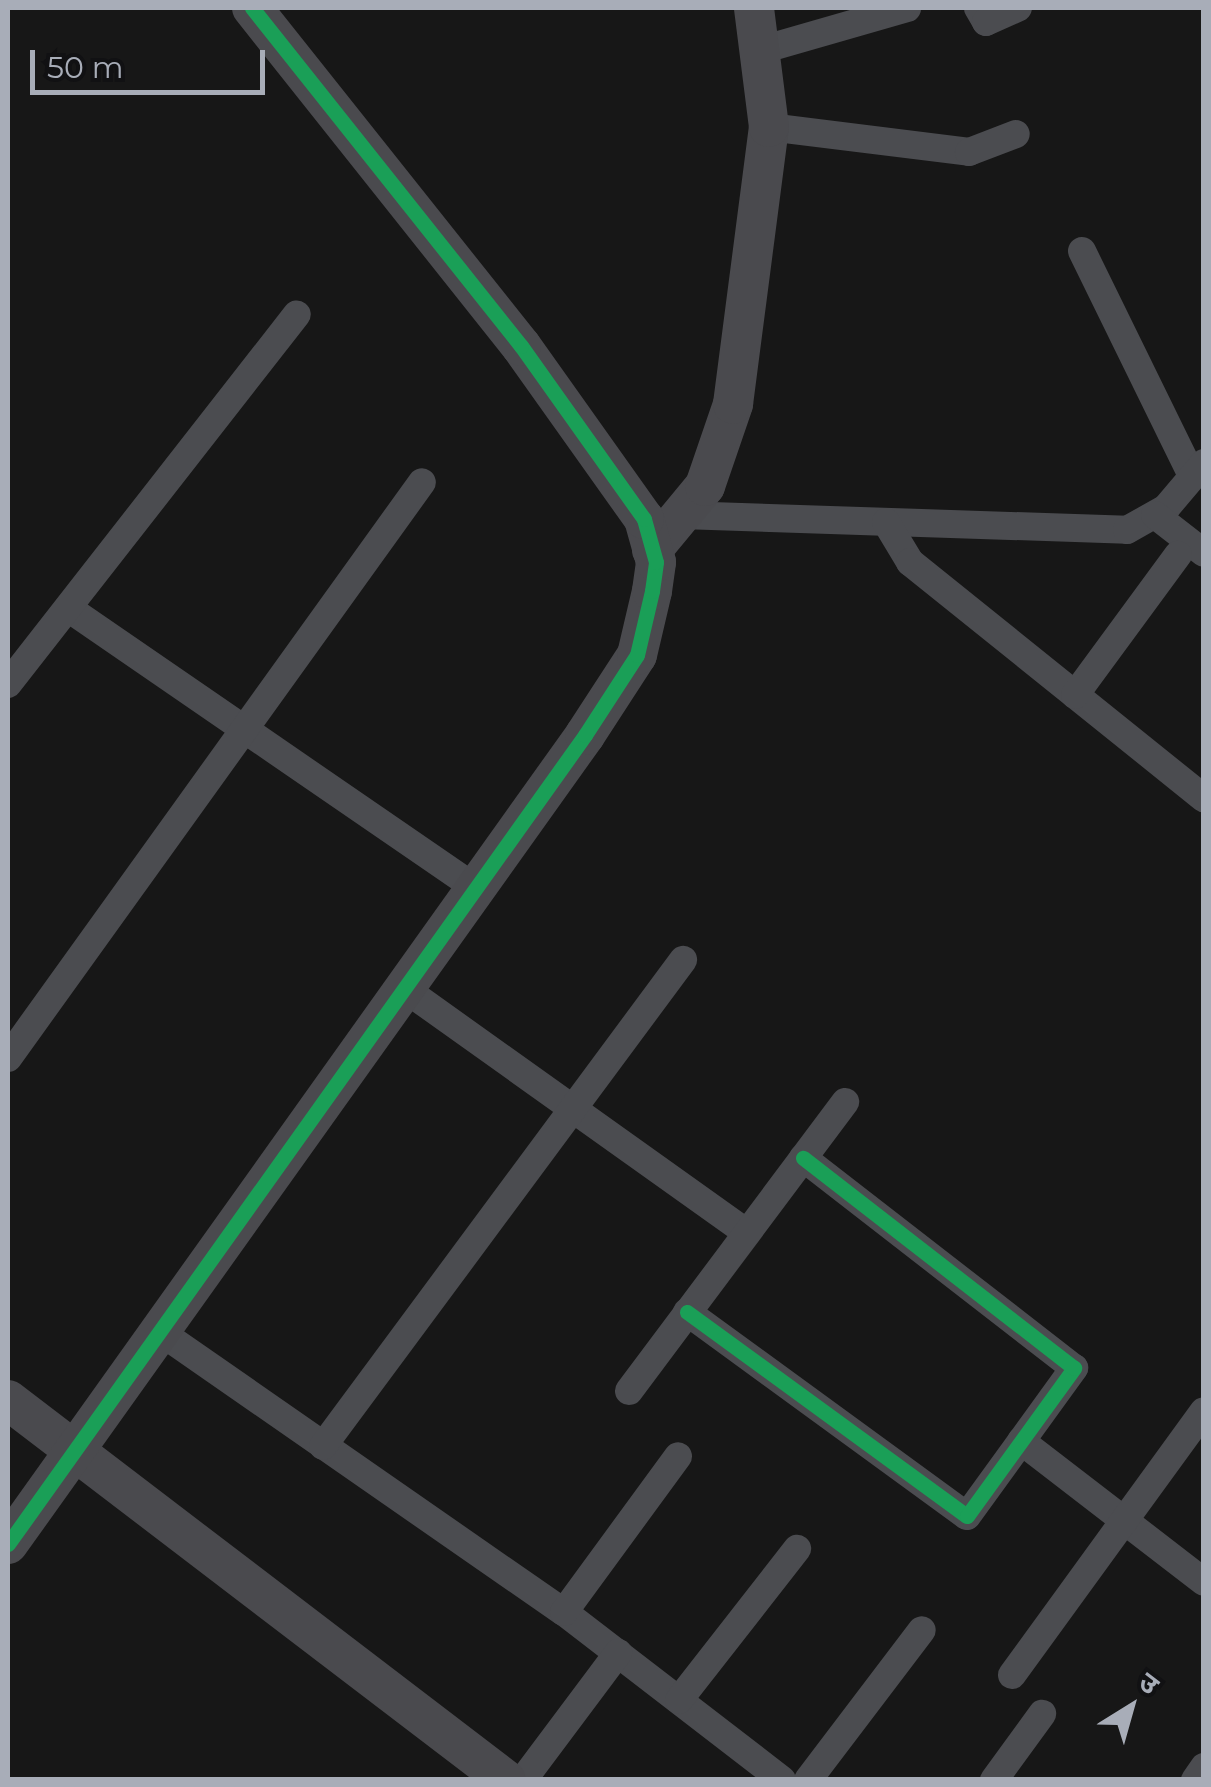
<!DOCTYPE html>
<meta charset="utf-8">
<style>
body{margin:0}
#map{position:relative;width:1211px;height:1787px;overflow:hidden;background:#171717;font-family:Montserrat,"Noto Sans Devanagari",sans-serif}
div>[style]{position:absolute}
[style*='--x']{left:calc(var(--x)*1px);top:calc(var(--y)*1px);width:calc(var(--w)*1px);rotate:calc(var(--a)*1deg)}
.street>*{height:28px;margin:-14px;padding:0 14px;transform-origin:14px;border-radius:14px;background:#4b4c50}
.secondary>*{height:40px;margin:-20px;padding:0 20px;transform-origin:20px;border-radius:20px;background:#4a4a4e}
.cycleway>*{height:15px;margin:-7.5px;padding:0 7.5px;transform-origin:7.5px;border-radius:7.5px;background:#1a9f57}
span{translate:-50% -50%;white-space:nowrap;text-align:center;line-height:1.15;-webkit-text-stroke:9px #111113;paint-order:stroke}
.frame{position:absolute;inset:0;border:10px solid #a8adb8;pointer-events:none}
.north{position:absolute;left:1081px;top:1657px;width:100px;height:100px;-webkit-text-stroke:8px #111113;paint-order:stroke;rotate:37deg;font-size:28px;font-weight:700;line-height:40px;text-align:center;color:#a8adb8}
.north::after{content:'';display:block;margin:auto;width:35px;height:45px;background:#a8adb8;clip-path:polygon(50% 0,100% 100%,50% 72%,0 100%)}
.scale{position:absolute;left:30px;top:50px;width:235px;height:45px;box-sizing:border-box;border:5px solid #a8adb8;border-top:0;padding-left:12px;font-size:30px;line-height:35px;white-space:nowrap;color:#a8adb8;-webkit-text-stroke:8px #111113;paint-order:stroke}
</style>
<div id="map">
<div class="street">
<i style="--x:978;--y:8;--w:16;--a:60"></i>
<i style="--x:986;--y:22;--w:35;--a:-24"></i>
<i style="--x:761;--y:50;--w:152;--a:-16"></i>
<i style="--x:769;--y:127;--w:202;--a:7.1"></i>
<i style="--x:969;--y:152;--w:50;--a:-21"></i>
<i style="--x:1082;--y:251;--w:250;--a:63.9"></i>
<i style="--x:681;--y:515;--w:446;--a:1.9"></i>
<i style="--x:1127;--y:530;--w:45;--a:-29.4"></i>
<i style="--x:1166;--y:508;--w:59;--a:-49.8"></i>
<i style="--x:1155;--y:515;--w:62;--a:37.8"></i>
<i style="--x:886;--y:522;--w:47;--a:59"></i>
<i style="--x:910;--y:562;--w:377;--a:38.8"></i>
<i style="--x:68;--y:608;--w:498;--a:34.5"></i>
<i style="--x:8;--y:684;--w:469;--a:-52"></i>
<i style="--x:1075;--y:695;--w:174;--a:-53.7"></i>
<i style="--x:405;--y:989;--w:420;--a:35.5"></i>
<i style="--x:8;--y:1058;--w:709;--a:-54.29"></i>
<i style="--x:687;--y:1312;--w:346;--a:36.1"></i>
<i style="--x:967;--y:1516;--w:183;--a:-54.1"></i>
<i style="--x:1074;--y:1368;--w:343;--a:-142.2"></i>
<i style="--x:159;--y:1331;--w:493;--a:34.8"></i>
<i style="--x:564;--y:1612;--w:275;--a:37.6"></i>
<i style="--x:629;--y:1391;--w:361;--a:-53.2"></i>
<i style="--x:1021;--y:1441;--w:231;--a:37.6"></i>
<i style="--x:323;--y:1446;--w:605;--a:-53.47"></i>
<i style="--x:564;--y:1612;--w:193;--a:-53.8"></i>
<i style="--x:1012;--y:1675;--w:326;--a:-54"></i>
<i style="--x:679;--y:1700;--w:192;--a:-52"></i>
<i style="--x:523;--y:1780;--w:159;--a:-53.2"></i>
<i style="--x:808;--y:1780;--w:188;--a:-52.8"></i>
<i style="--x:994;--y:1780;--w:82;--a:-54"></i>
<i style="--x:1195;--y:1780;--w:16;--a:-55"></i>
</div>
<div class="secondary">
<i style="--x:652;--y:550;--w:83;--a:-50.4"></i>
<i style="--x:705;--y:486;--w:87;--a:-71.1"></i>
<i style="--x:733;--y:404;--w:279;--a:-82.6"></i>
<i style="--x:769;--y:127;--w:120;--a:-97.2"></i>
<i style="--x:8;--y:1400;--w:626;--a:37.35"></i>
<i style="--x:8;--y:1544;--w:994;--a:-54.5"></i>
<i style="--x:585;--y:735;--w:95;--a:-57"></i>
<i style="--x:637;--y:655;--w:66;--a:-76.8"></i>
<i style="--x:652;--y:591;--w:29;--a:-82"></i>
<i style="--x:656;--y:562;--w:45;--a:-105.6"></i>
<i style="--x:644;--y:519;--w:212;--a:-125.4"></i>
<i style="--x:521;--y:346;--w:432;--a:-128.5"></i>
</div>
<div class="cycleway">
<i style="--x:687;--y:1312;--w:346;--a:36.1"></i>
<i style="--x:967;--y:1516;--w:183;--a:-54.1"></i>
<i style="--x:1074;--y:1368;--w:343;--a:-142.2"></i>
<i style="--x:8;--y:1544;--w:994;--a:-54.5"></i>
<i style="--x:585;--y:735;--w:95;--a:-57"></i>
<i style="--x:637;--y:655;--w:66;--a:-76.8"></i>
<i style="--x:652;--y:591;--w:29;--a:-82"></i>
<i style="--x:656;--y:562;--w:45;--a:-105.6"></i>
<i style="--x:644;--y:519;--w:212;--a:-125.4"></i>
<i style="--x:521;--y:346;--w:432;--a:-128.5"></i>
</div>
<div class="frame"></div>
<div class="north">उ</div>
<div class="scale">50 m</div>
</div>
